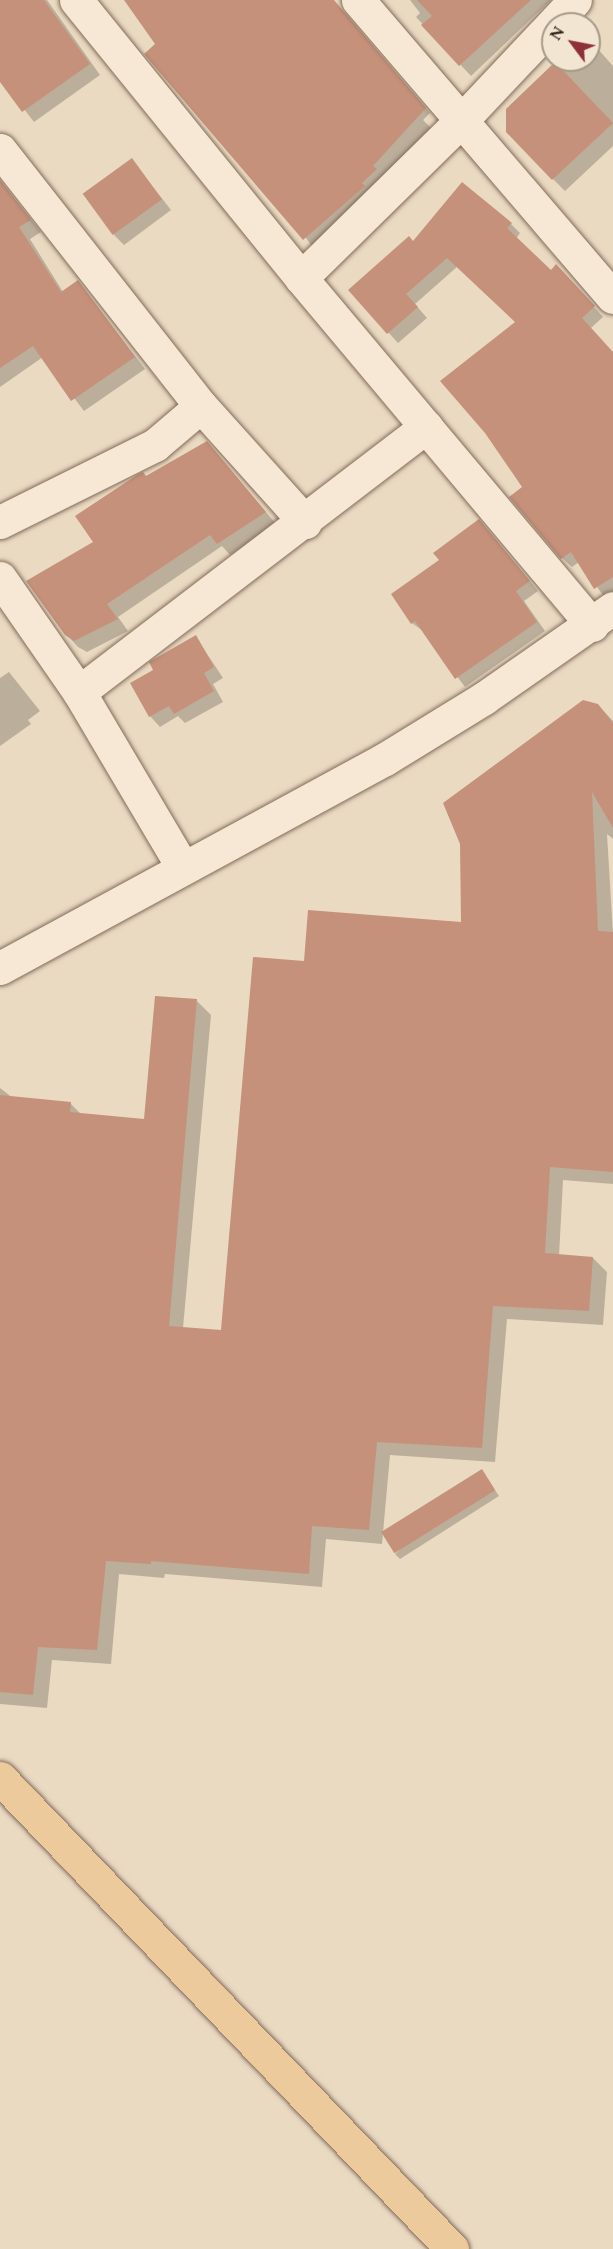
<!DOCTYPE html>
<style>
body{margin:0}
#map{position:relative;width:613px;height:2249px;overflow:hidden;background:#eadac2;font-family:Spectral,serif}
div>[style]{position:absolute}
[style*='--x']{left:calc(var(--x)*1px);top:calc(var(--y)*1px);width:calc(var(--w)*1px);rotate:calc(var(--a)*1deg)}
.shadow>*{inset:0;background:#0003}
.building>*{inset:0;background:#c6917a;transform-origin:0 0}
.roads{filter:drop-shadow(0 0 2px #836b5a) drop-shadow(0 0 2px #836b5a)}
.minor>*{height:33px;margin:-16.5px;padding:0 16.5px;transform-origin:16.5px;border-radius:16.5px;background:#f6e8d4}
.major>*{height:33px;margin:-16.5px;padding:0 16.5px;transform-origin:16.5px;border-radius:16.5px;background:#ecca9c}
span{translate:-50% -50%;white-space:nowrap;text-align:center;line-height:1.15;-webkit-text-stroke:4.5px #f2e5d1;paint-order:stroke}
.north{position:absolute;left:541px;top:12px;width:60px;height:60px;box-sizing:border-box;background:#f2e5d1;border:2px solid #a69989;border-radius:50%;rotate:302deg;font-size:16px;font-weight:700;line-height:24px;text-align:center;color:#34261e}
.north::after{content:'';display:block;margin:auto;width:21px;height:27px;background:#8e2f3a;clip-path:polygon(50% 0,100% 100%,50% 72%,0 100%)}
</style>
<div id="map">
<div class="shadow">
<i style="clip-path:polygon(0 0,47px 0,100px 75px,34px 122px,0 78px)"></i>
<i style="clip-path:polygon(126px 0,308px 0,343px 11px,430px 113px,423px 120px,431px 128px,315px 250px)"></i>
<i style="clip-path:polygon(410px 0,551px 0,471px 76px,416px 17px,420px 13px)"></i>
<i style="clip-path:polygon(589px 39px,613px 66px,613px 146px,565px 191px,553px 179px,508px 110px,560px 60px,589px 60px)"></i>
<i style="clip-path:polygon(132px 160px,171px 210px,124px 245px,114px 235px)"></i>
<i style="clip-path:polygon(0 180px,41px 232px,30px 239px,63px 292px,78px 281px,145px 369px,84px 411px,43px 357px,0 387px)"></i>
<i style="clip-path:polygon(511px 224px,520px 233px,516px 239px,551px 272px,566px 276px,603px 317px,591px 328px,613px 353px,613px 592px,605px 598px,579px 562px,572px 567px,562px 558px,524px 487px,517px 322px,458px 266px,415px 304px,427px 318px,398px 343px,350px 290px,413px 243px)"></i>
<i style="clip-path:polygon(207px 443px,276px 524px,230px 555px,222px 546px,118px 617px,128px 631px,87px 652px,78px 647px,66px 634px,95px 542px,146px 477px)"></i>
<i style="clip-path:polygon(488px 530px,538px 591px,524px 601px,545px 631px,465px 687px,423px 631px,412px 623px)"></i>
<i style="clip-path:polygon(196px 637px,223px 678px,213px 684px,223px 702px,185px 723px,178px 716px,160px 727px,150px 716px)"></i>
<i style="clip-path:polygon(9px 672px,40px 711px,28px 720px,31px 724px,0 746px,0 678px)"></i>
<i style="clip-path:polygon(598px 705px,613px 721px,613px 839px,607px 834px,613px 934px,613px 1184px,563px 1180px,559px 1256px,593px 1258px,607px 1272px,603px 1325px,507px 1319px,495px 1462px,390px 1455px,382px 1544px,326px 1539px,322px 1587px,165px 1574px,164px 1578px,119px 1574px,111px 1664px,52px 1660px,47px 1708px,0 1704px,0 1088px,13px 1098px,70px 1103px,82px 1115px,145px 1121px,197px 1001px,211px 1015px,183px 1328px,223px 1332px,305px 963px,463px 923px)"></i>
<i style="clip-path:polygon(482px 1471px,499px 1496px,400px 1559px,395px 1554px)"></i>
</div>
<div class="building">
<i style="clip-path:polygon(0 0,44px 0,90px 64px,22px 112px,0 82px)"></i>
<i style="clip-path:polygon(124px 0,334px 0,426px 108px,373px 166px,377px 169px,362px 183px,365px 186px,303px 240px,144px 54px,155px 44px)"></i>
<i style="clip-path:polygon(417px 0,531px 0,459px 66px,421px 25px,432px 16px)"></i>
<i style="clip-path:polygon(555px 62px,613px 123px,552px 180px,506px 132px,506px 109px)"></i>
<i style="left:132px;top:158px;width:51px;height:61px;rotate:54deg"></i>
<i style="clip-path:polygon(0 180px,31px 220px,19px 227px,61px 292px,78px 280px,135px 357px,71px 401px,33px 346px,0 368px)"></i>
<i style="clip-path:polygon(462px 182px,512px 223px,507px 228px,551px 270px,556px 264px,595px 306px,582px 318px,613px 352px,613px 577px,594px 589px,571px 552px,561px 559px,509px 497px,522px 487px,485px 433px,440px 381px,515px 322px,447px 258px,406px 294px,418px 307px,387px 334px,348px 290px,409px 236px,413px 241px)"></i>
<i style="clip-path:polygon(207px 441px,266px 512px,217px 544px,210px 535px,107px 604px,118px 619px,74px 641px,65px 635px,26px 581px,93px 542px,75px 516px,137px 475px,143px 472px,146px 476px)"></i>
<i style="clip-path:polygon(479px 519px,530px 581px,516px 591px,537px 622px,455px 679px,415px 621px,411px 624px,391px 594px,439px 560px,433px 553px)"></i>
<i style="clip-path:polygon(196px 635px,214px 667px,204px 673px,214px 691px,174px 714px,169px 706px,149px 717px,130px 683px,153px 670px,149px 662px)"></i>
<i style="clip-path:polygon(583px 700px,598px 704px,613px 723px,613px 828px,592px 792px,598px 931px,613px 932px,613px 1172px,550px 1167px,545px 1253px,593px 1257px,589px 1311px,493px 1306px,482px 1448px,377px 1442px,369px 1530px,312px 1526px,309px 1574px,151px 1561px,151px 1564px,106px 1561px,97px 1650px,38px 1647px,33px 1695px,0 1692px,0 1095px,71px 1102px,70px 1112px,144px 1119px,155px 996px,197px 999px,169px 1326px,221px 1330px,253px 957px,304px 961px,308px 910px,461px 922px,460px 844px,443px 803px)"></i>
<i style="left:482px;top:1469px;width:25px;height:119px;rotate:58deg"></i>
</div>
<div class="roads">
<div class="minor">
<i style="--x:76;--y:0;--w:358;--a:51"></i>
<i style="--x:301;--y:278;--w:453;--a:50"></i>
<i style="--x:358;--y:0;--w:391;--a:49.4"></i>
<i style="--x:0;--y:150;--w:325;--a:51.9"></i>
<i style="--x:301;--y:278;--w:224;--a:-44.5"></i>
<i style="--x:461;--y:121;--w:166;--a:-46.7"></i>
<i style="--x:0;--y:522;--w:173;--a:-26.4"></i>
<i style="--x:155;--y:445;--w:60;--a:-40.3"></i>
<i style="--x:201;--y:406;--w:156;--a:48.1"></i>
<i style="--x:0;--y:578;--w:139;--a:55.3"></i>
<i style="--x:79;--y:692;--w:202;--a:59.4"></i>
<i style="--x:79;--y:692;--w:437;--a:-37.4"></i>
<i style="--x:0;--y:968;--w:438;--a:-28.5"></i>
<i style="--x:385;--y:759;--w:116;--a:-31.6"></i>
<i style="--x:484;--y:698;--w:157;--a:-34.9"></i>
</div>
<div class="major">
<i style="--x:0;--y:1778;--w:653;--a:46.18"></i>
</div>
</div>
<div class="north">N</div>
</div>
